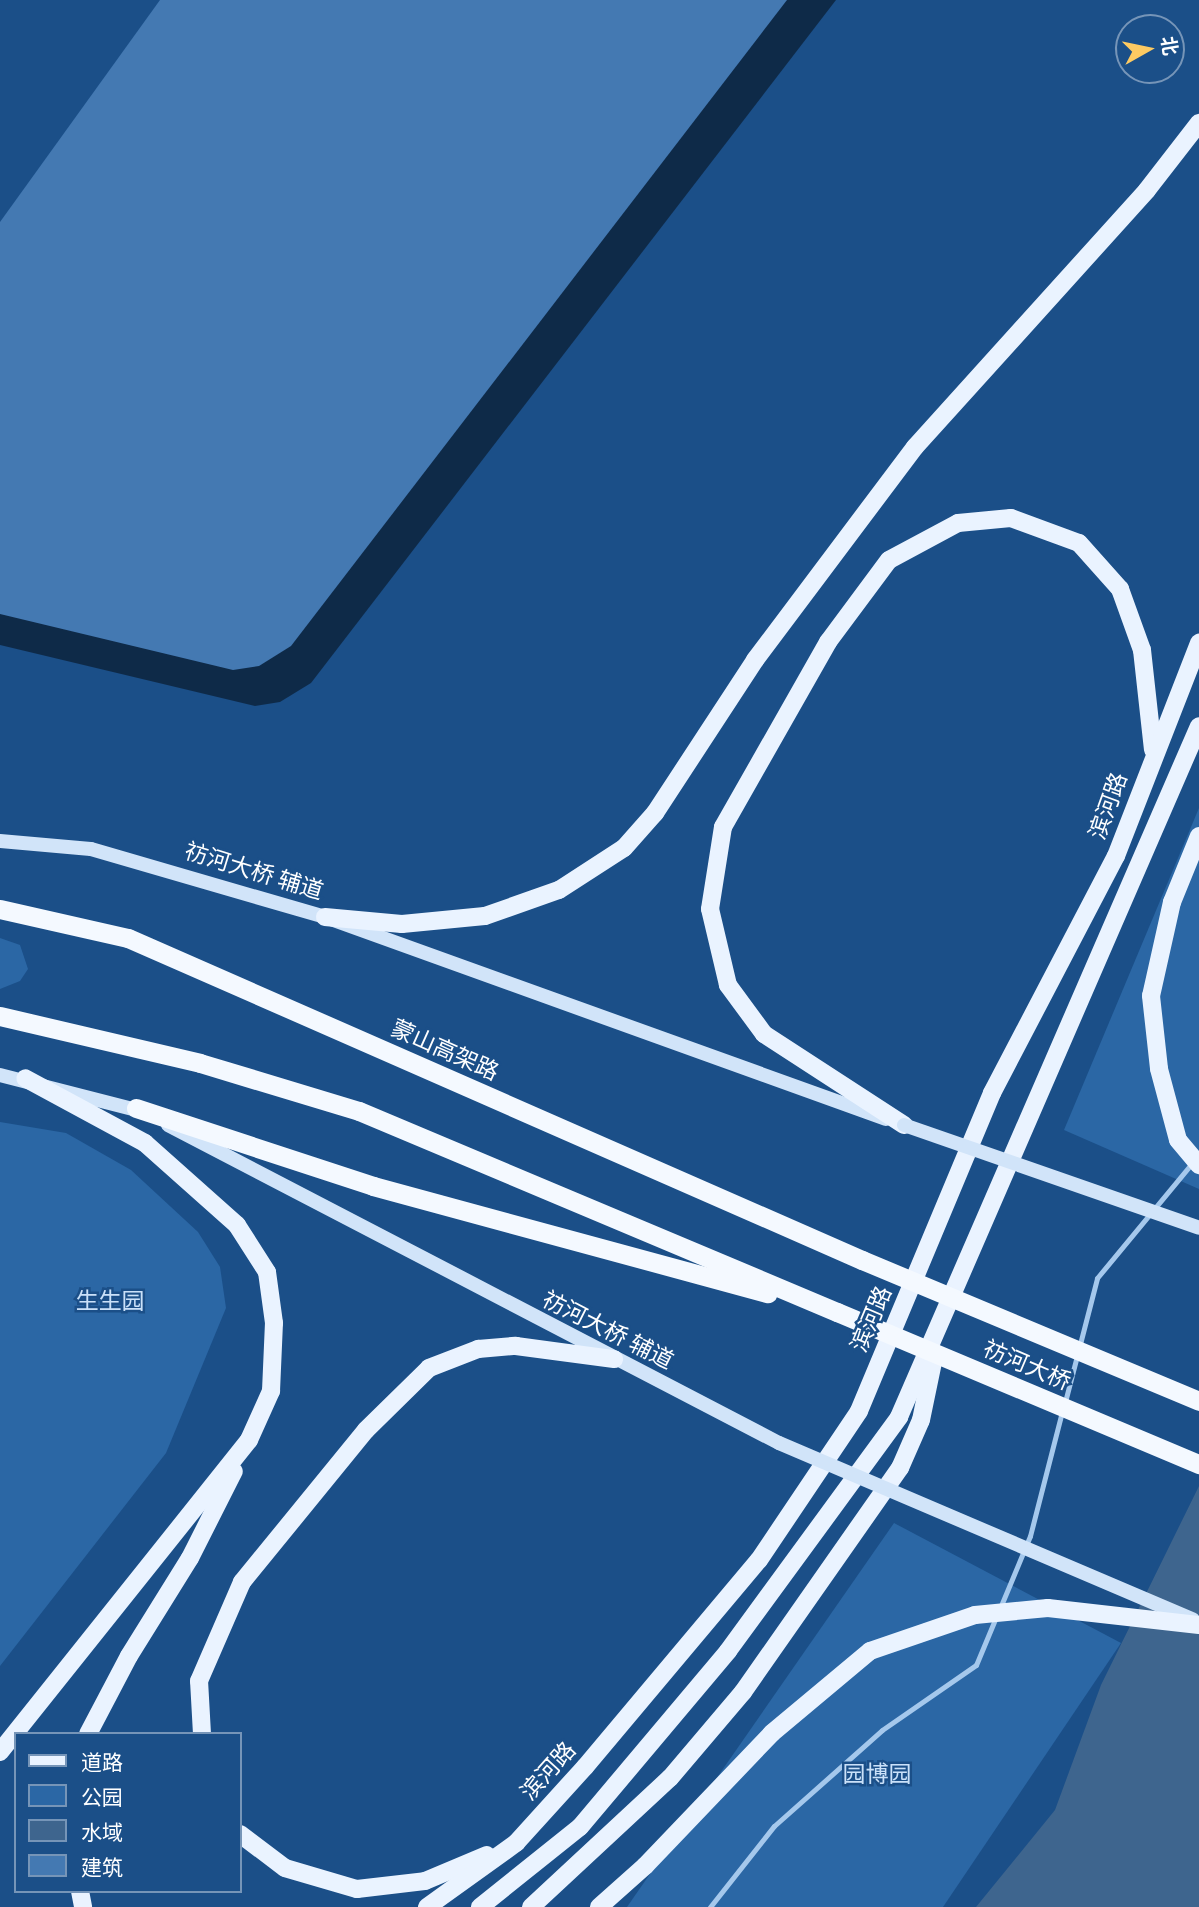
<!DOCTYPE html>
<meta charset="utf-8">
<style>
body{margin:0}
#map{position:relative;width:1199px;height:1907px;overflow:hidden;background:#1b4f88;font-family:"Fira Sans Condensed","Noto Sans SC",sans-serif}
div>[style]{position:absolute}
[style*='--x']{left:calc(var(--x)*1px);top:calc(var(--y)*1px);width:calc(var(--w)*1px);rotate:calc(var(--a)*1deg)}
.green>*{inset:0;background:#2b67a5}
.water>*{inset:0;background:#3e658e}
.shadow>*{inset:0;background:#0007}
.building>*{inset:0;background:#4479b2}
.service>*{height:5px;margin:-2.5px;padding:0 2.5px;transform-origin:2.5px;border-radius:2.5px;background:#a5c8ec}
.secondary>*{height:14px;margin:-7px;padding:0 7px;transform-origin:7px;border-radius:7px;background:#d1e4f9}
.primary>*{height:18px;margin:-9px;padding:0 9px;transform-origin:9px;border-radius:9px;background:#eaf3ff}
.trunk>*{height:19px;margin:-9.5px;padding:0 9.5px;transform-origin:9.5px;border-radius:9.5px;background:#f4f9ff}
.secondary-bridge>*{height:14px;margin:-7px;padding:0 7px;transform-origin:7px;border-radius:7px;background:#d1e4f9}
.primary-bridge>*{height:18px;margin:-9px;padding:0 9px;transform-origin:9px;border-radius:9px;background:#eaf3ff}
.trunk-bridge>*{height:19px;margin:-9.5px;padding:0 9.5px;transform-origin:9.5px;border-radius:9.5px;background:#f4f9ff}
span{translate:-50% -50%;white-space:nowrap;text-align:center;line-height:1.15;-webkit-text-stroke:5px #1b4f88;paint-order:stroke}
.street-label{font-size:23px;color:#fff}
.park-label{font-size:23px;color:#cae1f9}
.legend{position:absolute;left:14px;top:1732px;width:228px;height:161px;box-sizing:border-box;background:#1b4f88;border:2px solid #7695b8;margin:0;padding:9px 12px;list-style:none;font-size:21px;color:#fff}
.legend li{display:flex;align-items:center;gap:14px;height:35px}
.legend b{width:35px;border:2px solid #7695b8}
.north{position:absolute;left:1115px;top:14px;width:70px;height:70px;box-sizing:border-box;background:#1b4f88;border:2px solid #7695b8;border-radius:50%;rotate:81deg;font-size:19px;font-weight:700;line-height:28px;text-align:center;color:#fff}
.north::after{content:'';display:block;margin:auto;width:24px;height:32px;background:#fdca62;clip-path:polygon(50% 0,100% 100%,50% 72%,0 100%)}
</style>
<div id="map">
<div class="green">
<i style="clip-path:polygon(1199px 808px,1199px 1189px,1064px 1130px)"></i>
<i style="clip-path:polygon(0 938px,20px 945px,28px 969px,20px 981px,0 989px)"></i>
<i style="clip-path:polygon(0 1122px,66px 1133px,131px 1170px,198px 1232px,220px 1267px,226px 1308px,166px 1453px,0 1666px)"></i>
<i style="clip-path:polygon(894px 1523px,1121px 1643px,943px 1907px,627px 1907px)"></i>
</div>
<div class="water">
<i style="clip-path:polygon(1199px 1486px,1199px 1907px,976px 1907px,1055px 1810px,1101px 1685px)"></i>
</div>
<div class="shadow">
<i style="clip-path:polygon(162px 0,836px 0,311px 683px,280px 702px,255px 706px,0 645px,0 225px)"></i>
</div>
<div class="building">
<i style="clip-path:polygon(160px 0,787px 0,291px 646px,259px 666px,233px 670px,0 614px,0 222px)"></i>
</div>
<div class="service">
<i style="--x:1065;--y:1402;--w:128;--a:-75.5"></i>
<i style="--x:1097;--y:1278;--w:149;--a:-50.4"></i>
<i style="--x:1000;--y:1608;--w:78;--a:-67.4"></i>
<i style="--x:1030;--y:1536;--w:129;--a:-75.6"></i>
<i style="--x:710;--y:1907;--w:103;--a:-51.7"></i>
<i style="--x:774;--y:1826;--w:144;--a:-41.6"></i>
<i style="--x:882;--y:1730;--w:114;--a:-34.7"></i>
<i style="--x:976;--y:1665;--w:52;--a:-67.4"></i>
</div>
<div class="secondary">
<i style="--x:0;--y:841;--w:91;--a:5"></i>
<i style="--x:91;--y:849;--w:244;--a:16.2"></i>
<i style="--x:325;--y:917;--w:596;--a:19.8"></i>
<i style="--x:0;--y:1075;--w:149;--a:14.4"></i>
<i style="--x:168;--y:1125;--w:689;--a:27.5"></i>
</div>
<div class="primary">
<i style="--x:325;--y:917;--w:77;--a:5.2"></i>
<i style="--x:402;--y:924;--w:83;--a:-5.5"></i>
<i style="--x:485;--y:916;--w:78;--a:-19.4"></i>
<i style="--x:559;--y:890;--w:77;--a:-32.9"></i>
<i style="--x:624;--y:848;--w:47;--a:-48.5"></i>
<i style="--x:655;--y:813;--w:183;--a:-56.8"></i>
<i style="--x:755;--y:660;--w:266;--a:-53.1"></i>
<i style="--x:915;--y:447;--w:346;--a:-47.9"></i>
<i style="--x:1147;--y:190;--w:85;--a:-52.2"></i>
<i style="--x:904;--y:1125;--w:167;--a:-147"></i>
<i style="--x:764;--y:1034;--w:61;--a:-126.3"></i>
<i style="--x:728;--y:985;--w:78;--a:-103.3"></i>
<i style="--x:710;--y:909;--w:83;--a:-81"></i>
<i style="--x:723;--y:827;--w:213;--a:-60.4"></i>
<i style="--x:828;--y:642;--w:102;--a:-53.4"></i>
<i style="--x:889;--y:560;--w:78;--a:-28.2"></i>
<i style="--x:958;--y:523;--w:53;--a:-5.4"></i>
<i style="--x:1011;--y:518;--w:72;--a:20.2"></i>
<i style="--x:1079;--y:543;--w:62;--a:48.3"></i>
<i style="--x:1120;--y:589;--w:65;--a:70.2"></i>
<i style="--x:1142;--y:650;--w:100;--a:83.7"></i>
<i style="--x:88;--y:1734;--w:88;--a:-62.3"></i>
<i style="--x:129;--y:1656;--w:115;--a:-58.1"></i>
<i style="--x:190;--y:1558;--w:97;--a:-63.2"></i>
<i style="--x:202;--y:1734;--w:53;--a:-93.2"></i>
<i style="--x:199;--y:1681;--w:108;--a:-66.5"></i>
<i style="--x:242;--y:1582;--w:196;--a:-50.8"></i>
<i style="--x:366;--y:1430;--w:88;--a:-44.5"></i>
<i style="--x:429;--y:1368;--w:53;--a:-21.2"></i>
<i style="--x:478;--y:1349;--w:38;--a:-5"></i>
<i style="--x:516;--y:1346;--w:99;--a:7.6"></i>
<i style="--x:0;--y:1752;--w:399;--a:-51.4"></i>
<i style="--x:249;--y:1440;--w:54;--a:-65.8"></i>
<i style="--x:271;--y:1391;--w:68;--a:-87.5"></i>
<i style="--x:274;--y:1323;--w:51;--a:-97.8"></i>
<i style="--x:267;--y:1272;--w:56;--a:-122.6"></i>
<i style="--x:237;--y:1225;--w:123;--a:-138.3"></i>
<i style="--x:145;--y:1143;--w:136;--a:-151.6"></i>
<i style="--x:240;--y:1834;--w:56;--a:37.1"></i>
<i style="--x:285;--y:1868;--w:75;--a:16.3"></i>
<i style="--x:357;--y:1889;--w:68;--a:-6.7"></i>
<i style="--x:425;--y:1881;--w:67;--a:-22.8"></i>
<i style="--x:80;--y:1891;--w:16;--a:79"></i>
<i style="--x:427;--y:1907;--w:110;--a:-35.7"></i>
<i style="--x:516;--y:1843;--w:103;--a:-47.8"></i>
<i style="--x:585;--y:1767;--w:270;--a:-50"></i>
<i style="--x:759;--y:1560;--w:179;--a:-56.1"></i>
<i style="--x:859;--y:1411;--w:345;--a:-67.3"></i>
<i style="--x:992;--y:1093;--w:267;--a:-62.4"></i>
<i style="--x:1116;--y:856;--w:229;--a:-68.7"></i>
<i style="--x:480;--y:1907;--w:128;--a:-38.7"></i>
<i style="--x:580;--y:1827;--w:230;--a:-49.9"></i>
<i style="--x:728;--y:1651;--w:290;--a:-53.8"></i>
<i style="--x:899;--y:1417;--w:753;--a:-66.53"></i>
<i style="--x:531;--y:1907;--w:190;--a:-42.9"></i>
<i style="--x:670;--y:1778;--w:113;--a:-49.7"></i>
<i style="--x:743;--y:1692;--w:274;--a:-55"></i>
<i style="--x:900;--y:1468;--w:52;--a:-66.4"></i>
<i style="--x:921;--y:1420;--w:64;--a:-78.3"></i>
<i style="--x:599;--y:1907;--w:62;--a:-41.7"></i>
</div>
<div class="trunk">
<i style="--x:0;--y:909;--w:131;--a:12.8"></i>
<i style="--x:128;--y:938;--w:802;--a:23.69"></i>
<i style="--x:0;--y:1016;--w:205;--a:13.2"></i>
<i style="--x:200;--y:1063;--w:166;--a:16.8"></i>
<i style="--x:359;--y:1111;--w:519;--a:22.81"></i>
<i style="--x:136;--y:1108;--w:250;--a:18.2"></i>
<i style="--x:373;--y:1186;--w:409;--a:15.2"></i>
</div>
<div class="secondary-bridge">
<i style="--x:904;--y:1125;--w:312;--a:19.2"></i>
<i style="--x:779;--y:1443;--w:450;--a:23.1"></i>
</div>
<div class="primary-bridge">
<i style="--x:1199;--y:836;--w:71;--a:112.2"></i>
<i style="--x:1172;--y:902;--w:96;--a:102.6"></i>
<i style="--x:1151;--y:996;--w:73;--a:83.7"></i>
<i style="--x:1159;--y:1069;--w:73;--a:75"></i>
<i style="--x:1178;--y:1140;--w:33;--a:50"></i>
<i style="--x:645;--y:1866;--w:184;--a:-46.3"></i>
<i style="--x:772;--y:1733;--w:128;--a:-39.9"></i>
<i style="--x:870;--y:1651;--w:111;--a:-18.9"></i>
<i style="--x:975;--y:1615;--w:73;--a:-5.5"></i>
<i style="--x:1048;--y:1608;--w:152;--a:6.4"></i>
</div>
<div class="trunk-bridge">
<i style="--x:862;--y:1260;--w:365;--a:22.7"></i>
<i style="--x:837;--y:1312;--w:393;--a:22.8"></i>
</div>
<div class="street-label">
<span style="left:1108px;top:806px;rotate:-70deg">滨河路</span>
<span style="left:254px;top:871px;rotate:17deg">祊河大桥 辅道</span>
<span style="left:445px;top:1050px;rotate:24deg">蒙山高架路</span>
<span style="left:871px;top:1319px;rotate:-67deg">滨河路</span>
<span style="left:608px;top:1330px;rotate:27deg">祊河大桥 辅道</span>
<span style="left:1027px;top:1365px;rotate:23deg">祊河大桥</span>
<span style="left:548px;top:1771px;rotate:-48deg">滨河路</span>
</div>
<div class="park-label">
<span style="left:110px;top:1301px">生生园</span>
<span style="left:877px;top:1774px">园博园</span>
</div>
<ul class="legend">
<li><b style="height:9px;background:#eaf3ff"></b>道路</li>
<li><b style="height:19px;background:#2b67a5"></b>公园</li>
<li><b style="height:19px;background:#3e658e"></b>水域</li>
<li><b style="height:19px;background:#4479b2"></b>建筑</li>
</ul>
<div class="north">北</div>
</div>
